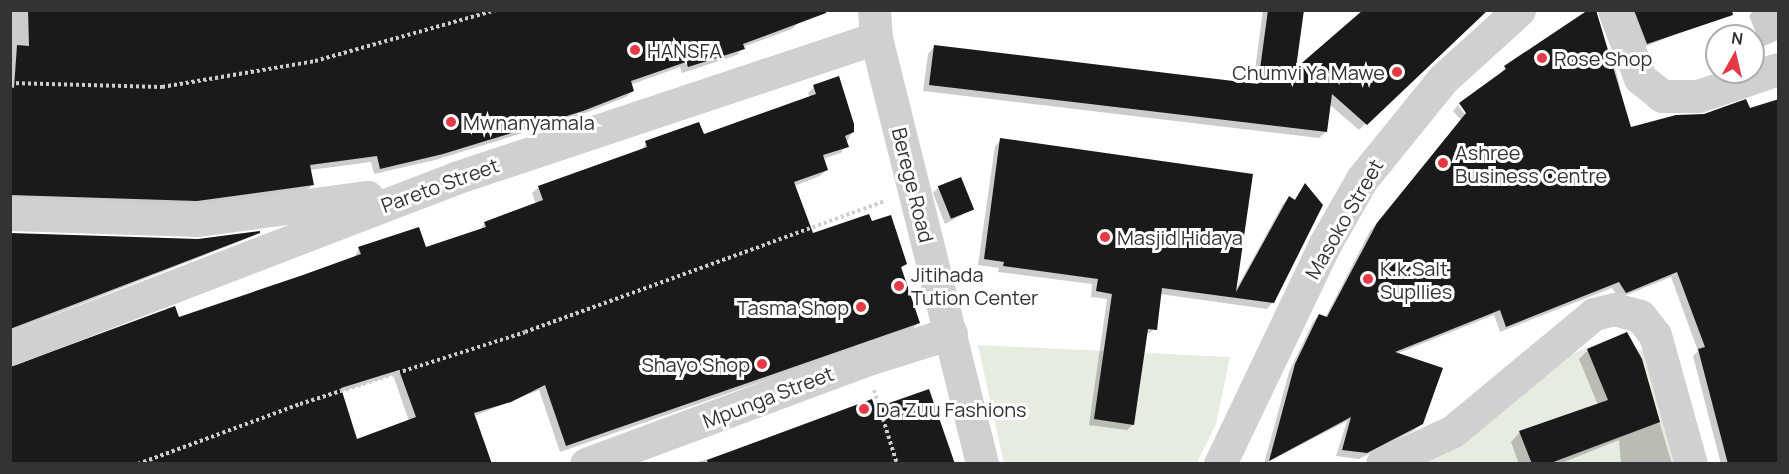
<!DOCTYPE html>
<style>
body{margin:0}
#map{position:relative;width:1789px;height:474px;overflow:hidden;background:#fff;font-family:Manrope,sans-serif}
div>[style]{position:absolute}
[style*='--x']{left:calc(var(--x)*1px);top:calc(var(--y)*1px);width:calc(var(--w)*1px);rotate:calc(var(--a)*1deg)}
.green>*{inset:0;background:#e6ecdf}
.shadow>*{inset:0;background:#0003}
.building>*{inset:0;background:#1a1a1a;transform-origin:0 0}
.path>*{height:4px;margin-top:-2px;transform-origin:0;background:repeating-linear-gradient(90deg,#cdcdcd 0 3px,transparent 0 6px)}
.minor>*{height:33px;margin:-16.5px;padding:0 16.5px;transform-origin:16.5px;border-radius:16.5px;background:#d0d0d0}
.dots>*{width:16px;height:16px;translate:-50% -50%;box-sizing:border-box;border:3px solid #fff;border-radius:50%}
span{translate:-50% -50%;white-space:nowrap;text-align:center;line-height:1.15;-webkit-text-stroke:6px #fff;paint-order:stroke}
.poi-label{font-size:20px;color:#333}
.left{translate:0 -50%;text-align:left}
.right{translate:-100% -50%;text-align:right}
.street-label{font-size:20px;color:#333}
.frame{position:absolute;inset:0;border:12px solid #333;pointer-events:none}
.north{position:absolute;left:1705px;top:24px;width:60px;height:60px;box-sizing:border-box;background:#fff;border:2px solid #adadad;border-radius:50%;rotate:8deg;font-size:16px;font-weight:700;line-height:24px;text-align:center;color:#333}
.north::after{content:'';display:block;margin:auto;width:21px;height:27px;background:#e63946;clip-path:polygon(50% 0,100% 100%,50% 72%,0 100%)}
</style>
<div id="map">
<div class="green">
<i style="clip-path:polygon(1609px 339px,1649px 353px,1688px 464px,1413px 464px,1485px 389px)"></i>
<i style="clip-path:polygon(978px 345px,1230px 357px,1216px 424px,1197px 463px,1004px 464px)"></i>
</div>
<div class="shadow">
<i style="clip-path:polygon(10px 10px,795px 10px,799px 22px,792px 29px,743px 47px,737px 55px,682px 73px,680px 67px,630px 85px,633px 91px,626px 97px,575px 117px,435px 160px,374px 174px,371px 162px,310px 170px,312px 185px,306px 191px,190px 207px,10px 203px)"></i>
<i style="clip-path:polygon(1263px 10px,1302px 10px,1294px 72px,1486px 10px,1359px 130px,1329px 104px,1326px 132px,1319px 138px,923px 91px,928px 54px,934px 47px,1253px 85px)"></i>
<i style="clip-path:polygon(1627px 10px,1682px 10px,1688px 29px,1642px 48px)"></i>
<i style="clip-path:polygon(1754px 10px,1778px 10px,1778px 40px,1762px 47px,1749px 16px)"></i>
<i style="clip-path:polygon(1595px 17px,1616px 71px,1630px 129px,1778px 464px,1721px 464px,1693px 356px,1698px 351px,1671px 277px,1619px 298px,1612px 288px,1500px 332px,1494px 315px,1396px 354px,1422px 423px,1415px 430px,1359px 459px,1336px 456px,1347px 421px,1264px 464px,1289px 372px,1313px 322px,1319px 315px,1325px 318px,1370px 231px,1461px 120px,1453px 111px,1458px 105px,1469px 120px,1505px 67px)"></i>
<i style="clip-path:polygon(evenodd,814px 87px,852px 132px,841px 153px,823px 159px,827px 170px,820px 176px,794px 186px,812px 235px,871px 223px,905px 264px,900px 269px,919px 323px,912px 329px,560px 452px,539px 390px,474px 416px,490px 464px,10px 464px,178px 319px,354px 258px,359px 249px,425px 249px,479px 231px,485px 223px,536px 204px,532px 193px,539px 187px,641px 151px,646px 143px,703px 136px,810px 98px,808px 93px,814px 87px,393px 375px,409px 421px,356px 441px,340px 392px,393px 375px)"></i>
<i style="clip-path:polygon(1001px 140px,1235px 291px,1283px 204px,1289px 198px,1294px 200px,1305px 185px,1273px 302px,1267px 309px,1160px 294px,1155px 329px,1146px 335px,1133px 424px,1127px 430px,1089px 425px,1107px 299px,1091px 297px,1092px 284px,998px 272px,999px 268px,978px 265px,995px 146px)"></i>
<i style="clip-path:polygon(938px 188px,972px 210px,945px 224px,933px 193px)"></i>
<i style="clip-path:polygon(10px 234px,198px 240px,256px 235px,10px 332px)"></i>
<i style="clip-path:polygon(1588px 350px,1641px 360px,1672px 464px,1621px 464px,1619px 440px,1559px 464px,1519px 464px,1511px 442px,1520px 432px,1598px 405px,1579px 359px)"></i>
<i style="clip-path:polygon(874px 410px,953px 464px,691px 464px,748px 447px)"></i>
</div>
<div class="building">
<i style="clip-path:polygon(28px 10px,826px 10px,826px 13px,743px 44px,745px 49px,688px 67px,686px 62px,631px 81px,634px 91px,583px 111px,443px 154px,380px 169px,377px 156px,310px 165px,314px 185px,197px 201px,10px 195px,10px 87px,14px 88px,17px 45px,29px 46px)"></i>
<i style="clip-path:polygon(1268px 10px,1304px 10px,1296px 68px,1363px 10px,1488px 10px,1367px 125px,1332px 94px,1327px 132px,929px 85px,934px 45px,1258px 84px)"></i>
<i style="clip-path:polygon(1588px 10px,1596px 10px,1631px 127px,1676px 115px,1704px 114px,1746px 99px,1750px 108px,1779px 99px,1779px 464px,1728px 464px,1698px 349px,1705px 347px,1677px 272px,1626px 293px,1619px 282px,1506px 327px,1500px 310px,1395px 352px,1443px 368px,1423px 424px,1367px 453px,1342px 450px,1351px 417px,1269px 461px,1295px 364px,1319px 314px,1327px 317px,1377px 223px,1466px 113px,1459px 103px,1506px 69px,1504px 66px)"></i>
<i style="clip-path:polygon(1634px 10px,1732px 10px,1733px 15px,1647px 44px)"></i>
<i style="clip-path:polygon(evenodd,839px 76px,854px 124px,854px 132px,845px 136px,849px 147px,823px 155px,828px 170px,794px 182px,813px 233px,869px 214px,872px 221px,891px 215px,907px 264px,901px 267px,920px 323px,566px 446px,545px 385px,511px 402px,474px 413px,492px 464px,10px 464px,10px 367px,175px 306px,179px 317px,303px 275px,361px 254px,358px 247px,419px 227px,426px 247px,486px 227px,484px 222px,543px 200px,538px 186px,647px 147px,645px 141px,699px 122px,704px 134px,816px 94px,813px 85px,839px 76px,399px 370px,416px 417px,357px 439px,341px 388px,399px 370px)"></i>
<i style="clip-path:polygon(1000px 138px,1253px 174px,1236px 292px,1289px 196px,1295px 200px,1305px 183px,1323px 205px,1274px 303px,1162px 288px,1157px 330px,1148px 329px,1134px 425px,1094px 419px,1112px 294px,1096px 291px,1098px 279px,1003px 266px,1004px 262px,984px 259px)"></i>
<i style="left:961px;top:177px;width:35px;height:25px;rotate:68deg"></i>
<i style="clip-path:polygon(260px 231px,260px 233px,10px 329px,10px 233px,198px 239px)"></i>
<i style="clip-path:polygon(1627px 332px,1642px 359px,1660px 422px,1548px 464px,1532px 464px,1519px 431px,1608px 400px,1587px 349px)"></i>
<i style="clip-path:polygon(929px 389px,955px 464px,708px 464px,707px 460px,872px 399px,875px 408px)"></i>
</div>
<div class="path">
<i style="--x:10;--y:83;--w:152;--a:1.5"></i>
<i style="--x:162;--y:87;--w:155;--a:-9.6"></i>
<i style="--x:315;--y:61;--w:189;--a:-15.7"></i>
<i style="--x:874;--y:390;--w:77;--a:72.7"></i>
<i style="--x:138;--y:464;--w:173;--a:-20.3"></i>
<i style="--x:300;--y:404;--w:236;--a:-17.7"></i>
<i style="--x:525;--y:332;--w:382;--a:-20"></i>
</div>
<div class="minor">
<i style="--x:874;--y:10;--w:28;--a:86"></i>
<i style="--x:876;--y:38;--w:439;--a:76"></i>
<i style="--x:1614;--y:10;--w:73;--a:69.1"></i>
<i style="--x:1640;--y:78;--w:28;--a:39"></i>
<i style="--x:1662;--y:96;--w:36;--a:0"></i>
<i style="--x:1698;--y:96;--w:84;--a:-18.6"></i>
<i style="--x:10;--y:214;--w:188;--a:1.8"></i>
<i style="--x:198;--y:220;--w:171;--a:-7.8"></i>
<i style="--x:10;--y:349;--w:477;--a:-21"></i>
<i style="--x:455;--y:178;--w:444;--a:-18.4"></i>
<i style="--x:586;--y:464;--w:298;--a:-20.4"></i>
<i style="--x:865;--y:360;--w:90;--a:-17.4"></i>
<i style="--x:1220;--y:464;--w:246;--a:-64.5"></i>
<i style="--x:1326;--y:242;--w:73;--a:-60.3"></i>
<i style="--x:1362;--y:179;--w:129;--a:-51"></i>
<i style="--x:1443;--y:79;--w:103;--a:-42.2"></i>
<i style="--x:1382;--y:464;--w:78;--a:-24.9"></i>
<i style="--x:1453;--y:431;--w:183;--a:-39.7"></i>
<i style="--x:1594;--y:314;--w:21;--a:-14"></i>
<i style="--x:1614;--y:309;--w:27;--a:15"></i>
<i style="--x:1640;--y:316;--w:24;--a:52"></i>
<i style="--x:1655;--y:335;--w:134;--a:74.4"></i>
</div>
<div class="dots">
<i style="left:635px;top:50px;background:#e63946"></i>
<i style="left:1542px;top:58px;background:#e63946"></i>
<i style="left:1397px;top:72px;background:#e63946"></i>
<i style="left:451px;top:122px;background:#e63946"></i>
<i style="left:1443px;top:163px;background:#e63946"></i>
<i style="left:1105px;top:237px;background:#e63946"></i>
<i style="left:1368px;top:279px;background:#e63946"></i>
<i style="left:899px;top:286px;background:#e63946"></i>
<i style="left:861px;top:307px;background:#e63946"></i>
<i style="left:762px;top:364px;background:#e63946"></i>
<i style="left:864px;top:409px;background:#e63946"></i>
</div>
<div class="poi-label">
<span class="left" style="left:647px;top:50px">HANSFA</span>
<span class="left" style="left:1554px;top:58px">Rose Shop</span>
<span class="right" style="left:1385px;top:72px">Chumvi Ya Mawe</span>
<span class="left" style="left:463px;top:122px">Mwnanyamala</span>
<span class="left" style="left:1455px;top:164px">Ashree<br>Business Centre</span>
<span class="left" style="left:1117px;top:237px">Masjid Hidaya</span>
<span class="left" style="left:1380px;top:280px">K.k.Salt<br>Supllies</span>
<span class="left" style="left:911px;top:286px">Jitihada<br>Tution Center</span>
<span class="right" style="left:849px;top:307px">Tasma Shop</span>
<span class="right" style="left:750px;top:364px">Shayo Shop</span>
<span class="left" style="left:876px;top:409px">Da Zuu Fashions</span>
</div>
<div class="street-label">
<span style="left:440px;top:185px;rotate:-20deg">Pareto Street</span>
<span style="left:913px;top:185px;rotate:76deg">Berege Road</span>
<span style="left:1344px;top:219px;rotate:-60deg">Masoko Street</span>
<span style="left:768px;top:397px;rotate:-21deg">Mpunga Street</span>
</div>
<div class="frame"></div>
<div class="north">N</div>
</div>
